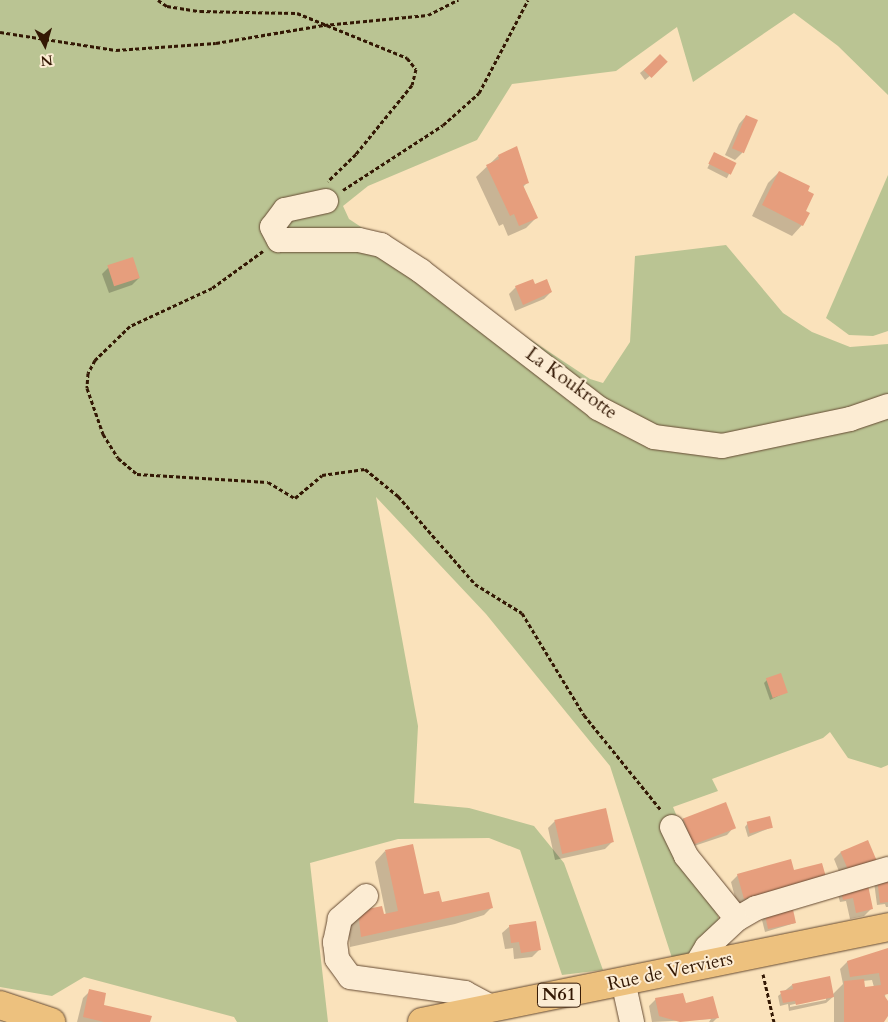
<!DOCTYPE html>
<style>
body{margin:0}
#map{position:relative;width:888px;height:1022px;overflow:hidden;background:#fae2bb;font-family:Cardo,serif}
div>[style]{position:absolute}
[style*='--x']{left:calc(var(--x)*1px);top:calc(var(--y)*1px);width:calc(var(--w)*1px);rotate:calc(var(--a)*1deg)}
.green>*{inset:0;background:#bac493}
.shadow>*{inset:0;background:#0003;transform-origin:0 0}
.building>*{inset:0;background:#e69e7d;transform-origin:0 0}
.path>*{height:3px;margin-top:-1.5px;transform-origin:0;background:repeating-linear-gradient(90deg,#331804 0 4px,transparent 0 6.5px)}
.roads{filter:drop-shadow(0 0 1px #654a32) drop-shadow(0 0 1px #654a32)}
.minor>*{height:24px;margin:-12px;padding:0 12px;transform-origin:12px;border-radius:12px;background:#fcecd3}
.major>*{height:28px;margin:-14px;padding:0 14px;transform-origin:14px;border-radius:14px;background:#edc17e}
span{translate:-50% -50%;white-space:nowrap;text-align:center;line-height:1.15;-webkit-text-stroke:4px #fcecd3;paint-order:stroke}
.shield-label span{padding:1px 4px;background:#fcecd3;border:1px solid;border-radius:4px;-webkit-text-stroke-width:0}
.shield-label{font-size:18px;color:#331804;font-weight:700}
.street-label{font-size:19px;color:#331804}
.north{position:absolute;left:20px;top:20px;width:50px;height:50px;-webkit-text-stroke:4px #fcecd3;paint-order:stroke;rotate:174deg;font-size:14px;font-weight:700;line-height:20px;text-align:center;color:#331804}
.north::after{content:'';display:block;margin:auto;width:18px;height:22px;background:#331804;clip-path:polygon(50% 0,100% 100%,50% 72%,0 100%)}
</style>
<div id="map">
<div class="green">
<i style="clip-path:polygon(0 0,888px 0,888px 95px,838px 46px,794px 13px,693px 82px,677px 27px,616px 71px,512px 84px,477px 140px,368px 186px,343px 206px,349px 219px,590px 379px,603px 383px,630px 342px,635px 256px,726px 245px,783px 313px,812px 332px,850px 347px,888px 344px,888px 765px,881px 768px,848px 758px,830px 732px,823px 738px,712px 779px,718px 791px,673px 807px,718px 916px,725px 946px,672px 958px,610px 766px,486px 614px,376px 497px,418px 726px,414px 803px,469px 808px,534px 826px,564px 863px,603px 970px,562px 975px,520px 850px,489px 838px,398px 839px,310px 863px,328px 1022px,237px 1022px,234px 1017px,84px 977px,52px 996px,0 987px)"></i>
<i style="clip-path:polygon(888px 175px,888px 331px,873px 336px,849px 335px,826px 318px)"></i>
</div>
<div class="shadow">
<i style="clip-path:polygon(660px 56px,663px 65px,645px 80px,640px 73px)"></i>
<i style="clip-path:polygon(746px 116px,742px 153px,735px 160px,725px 155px,739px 124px)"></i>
<i style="left:715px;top:153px;width:22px;height:17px;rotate:27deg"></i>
<i style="clip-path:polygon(498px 156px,527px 183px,523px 187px,536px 218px,526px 228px,508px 236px,503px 224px,499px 226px,476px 177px)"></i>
<i style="clip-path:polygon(779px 172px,806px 191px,802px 225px,792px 236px,752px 216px,768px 183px)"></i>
<i style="clip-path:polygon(109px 267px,139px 278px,132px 285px,109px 293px,102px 274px)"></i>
<i style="clip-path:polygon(535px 286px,551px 292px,544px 299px,515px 311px,509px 294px,516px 287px)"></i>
<i style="clip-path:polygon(767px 680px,786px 692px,770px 700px,764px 683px)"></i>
<i style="clip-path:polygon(684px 818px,734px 827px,727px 835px,685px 849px,677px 825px)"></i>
<i style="clip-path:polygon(555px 821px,612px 842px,605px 849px,555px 860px,548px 828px)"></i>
<i style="clip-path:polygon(748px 823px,772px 827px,748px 837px,745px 827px)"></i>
<i style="clip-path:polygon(867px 842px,842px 879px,834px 859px,841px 852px)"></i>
<i style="clip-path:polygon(385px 851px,423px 896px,441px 904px,491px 908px,484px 915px,455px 924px,350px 947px,348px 923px,359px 912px,386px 915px,375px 862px)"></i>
<i style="clip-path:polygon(822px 864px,737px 905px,731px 882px,738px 875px,793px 872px)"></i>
<i style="clip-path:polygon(888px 877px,888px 907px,886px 907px,885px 904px,877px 905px,874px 882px)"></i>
<i style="clip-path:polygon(867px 887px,871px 909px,864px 916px,850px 919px,846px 901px,840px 902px,838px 895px)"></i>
<i style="clip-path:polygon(766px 916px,795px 923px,765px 932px,762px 920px)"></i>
<i style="clip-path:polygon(510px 926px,539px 950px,532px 957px,514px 959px,513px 948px,505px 949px,502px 933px)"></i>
<i style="clip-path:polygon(evenodd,888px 950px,885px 999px,888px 1014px,883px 1022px,834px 1022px,834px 996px,826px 1003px,789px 1011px,788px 1004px,780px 1006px,778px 996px,792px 985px,832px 995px,843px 984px,840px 969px,847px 962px,888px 950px,872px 980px,874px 987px,865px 989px,863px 981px,872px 980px,888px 950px,826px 997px,826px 1000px,790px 1007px,790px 1005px,826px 997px)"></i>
<i style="clip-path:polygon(90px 991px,102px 1005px,149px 1022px,77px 1022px,83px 998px)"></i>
<i style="clip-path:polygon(656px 999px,685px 1005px,717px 1018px,713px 1022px,709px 1022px,711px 1019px,652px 1022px,649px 1006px)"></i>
</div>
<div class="building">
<i style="left:660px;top:54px;width:11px;height:23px;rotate:45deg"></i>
<i style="left:746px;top:115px;width:13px;height:36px;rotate:23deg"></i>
<i style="clip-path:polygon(517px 146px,529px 183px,523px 185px,538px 218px,519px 226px,514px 214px,510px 216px,486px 165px,499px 159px,498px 155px)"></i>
<i style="left:714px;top:152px;width:25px;height:13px;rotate:26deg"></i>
<i style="clip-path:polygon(779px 171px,810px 186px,808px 191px,814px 194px,806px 211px,810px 213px,803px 226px,762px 205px)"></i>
<i style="left:133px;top:257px;width:22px;height:27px;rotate:72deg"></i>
<i style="clip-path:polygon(533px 279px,535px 284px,547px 279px,552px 292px,523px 305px,515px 286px)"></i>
<i style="left:781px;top:673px;width:21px;height:16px;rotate:71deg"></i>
<i style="left:726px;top:802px;width:28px;height:46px;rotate:69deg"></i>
<i style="left:606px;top:808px;width:35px;height:53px;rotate:77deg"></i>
<i style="left:770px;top:816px;width:12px;height:24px;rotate:76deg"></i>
<i style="left:868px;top:840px;width:23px;height:30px;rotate:67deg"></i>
<i style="clip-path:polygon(413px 844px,424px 894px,439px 891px,442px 902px,489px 892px,493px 908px,361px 937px,358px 911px,382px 906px,384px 914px,398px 911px,385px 850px)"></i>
<i style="clip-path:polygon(791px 859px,794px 870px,822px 863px,826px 877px,744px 899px,737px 874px)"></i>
<i style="clip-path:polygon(888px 876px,888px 902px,880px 903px,877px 878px)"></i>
<i style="clip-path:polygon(868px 885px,873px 909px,856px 913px,853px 898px,843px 900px,841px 891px)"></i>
<i style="clip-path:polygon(792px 905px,796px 923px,768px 929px,765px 915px)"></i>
<i style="clip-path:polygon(536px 921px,541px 950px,521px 953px,519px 942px,511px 943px,509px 925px)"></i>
<i style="clip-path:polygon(888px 948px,888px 994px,884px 995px,888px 1001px,888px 1016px,884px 1022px,844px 1022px,844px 981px,864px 979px,865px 987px,881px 985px,879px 973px,850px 977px,847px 961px)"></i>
<i style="clip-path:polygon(830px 976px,834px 997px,796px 1005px,795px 1001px,783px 1003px,780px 991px,793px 989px,792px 984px)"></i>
<i style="clip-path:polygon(89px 989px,106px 993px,104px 1005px,152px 1016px,150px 1022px,104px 1022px,83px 1017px)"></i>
<i style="clip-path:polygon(683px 993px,686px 1003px,713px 996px,719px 1018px,680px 1022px,659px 1016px,655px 998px)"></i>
</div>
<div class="path">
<i style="--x:158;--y:0;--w:11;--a:34"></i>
<i style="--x:167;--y:6;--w:33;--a:9"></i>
<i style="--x:200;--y:11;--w:97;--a:1.2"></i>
<i style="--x:297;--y:13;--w:119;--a:22.2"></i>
<i style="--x:407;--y:58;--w:14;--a:51"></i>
<i style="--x:416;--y:69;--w:16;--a:104"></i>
<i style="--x:412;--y:85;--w:89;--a:129.1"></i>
<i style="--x:356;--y:154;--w:39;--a:136"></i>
<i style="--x:0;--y:32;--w:117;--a:8.8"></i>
<i style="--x:116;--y:50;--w:100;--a:-4"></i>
<i style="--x:216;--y:43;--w:109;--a:-9.5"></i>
<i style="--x:324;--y:25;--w:104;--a:-5.5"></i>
<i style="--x:428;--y:15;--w:34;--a:-27"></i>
<i style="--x:343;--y:190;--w:119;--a:-33"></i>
<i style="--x:443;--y:125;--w:48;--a:-41.6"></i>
<i style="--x:479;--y:93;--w:105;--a:-62.2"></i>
<i style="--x:263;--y:251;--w:63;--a:144"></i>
<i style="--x:212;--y:288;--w:90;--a:155.1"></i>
<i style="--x:130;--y:326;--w:49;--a:135.8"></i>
<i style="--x:95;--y:360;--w:15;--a:118"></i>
<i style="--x:88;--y:373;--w:15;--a:94"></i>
<i style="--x:87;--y:388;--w:49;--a:70.8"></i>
<i style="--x:103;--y:434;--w:28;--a:58"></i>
<i style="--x:118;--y:458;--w:25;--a:40"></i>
<i style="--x:137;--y:474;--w:131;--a:3.5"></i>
<i style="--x:268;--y:482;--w:31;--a:31"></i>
<i style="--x:295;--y:498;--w:35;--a:-40"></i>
<i style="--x:322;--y:475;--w:43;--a:-7.9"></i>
<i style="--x:365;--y:469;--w:43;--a:39.3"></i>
<i style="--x:398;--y:496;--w:117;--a:48.8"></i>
<i style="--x:475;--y:584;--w:55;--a:31.7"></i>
<i style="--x:522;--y:613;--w:119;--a:58.7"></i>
<i style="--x:584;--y:715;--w:122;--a:51"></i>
<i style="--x:763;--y:974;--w:49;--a:77.1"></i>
</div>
<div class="roads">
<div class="minor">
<i style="--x:326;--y:201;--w:42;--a:167.6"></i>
<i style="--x:285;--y:210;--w:21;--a:127"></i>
<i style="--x:272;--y:227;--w:15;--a:62"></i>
<i style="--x:279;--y:240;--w:80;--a:0"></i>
<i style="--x:359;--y:240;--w:23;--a:13"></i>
<i style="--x:381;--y:245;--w:48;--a:33"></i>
<i style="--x:421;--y:271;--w:224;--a:37.7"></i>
<i style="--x:598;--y:408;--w:63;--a:27.4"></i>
<i style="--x:654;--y:437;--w:69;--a:7.5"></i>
<i style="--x:722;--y:446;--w:131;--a:-11.9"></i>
<i style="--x:850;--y:419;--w:40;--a:-18.9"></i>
<i style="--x:672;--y:827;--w:32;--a:64"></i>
<i style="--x:686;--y:856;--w:81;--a:51"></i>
<i style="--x:366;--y:896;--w:35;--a:139"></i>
<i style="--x:340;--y:919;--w:24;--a:102"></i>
<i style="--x:335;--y:942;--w:17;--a:83"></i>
<i style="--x:337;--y:959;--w:22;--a:54"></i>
<i style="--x:350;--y:977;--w:116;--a:7.9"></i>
<i style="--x:465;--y:993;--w:32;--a:28"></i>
<i style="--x:695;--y:967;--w:23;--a:-59"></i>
<i style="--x:707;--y:947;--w:41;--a:-43"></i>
<i style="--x:737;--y:919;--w:22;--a:-30"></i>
<i style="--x:756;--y:908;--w:138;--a:-16.5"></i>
<i style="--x:623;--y:981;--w:42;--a:77.6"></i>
</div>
<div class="major">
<i style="--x:0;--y:1005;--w:54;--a:18.4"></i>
<i style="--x:422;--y:1022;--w:476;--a:-11.5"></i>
</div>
</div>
<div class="shield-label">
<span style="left:559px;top:995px">N61</span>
</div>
<div class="street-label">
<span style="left:571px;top:384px;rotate:36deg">La Koukrotte</span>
<span style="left:670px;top:972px;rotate:-12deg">Rue de Verviers</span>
</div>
<div class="north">N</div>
</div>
